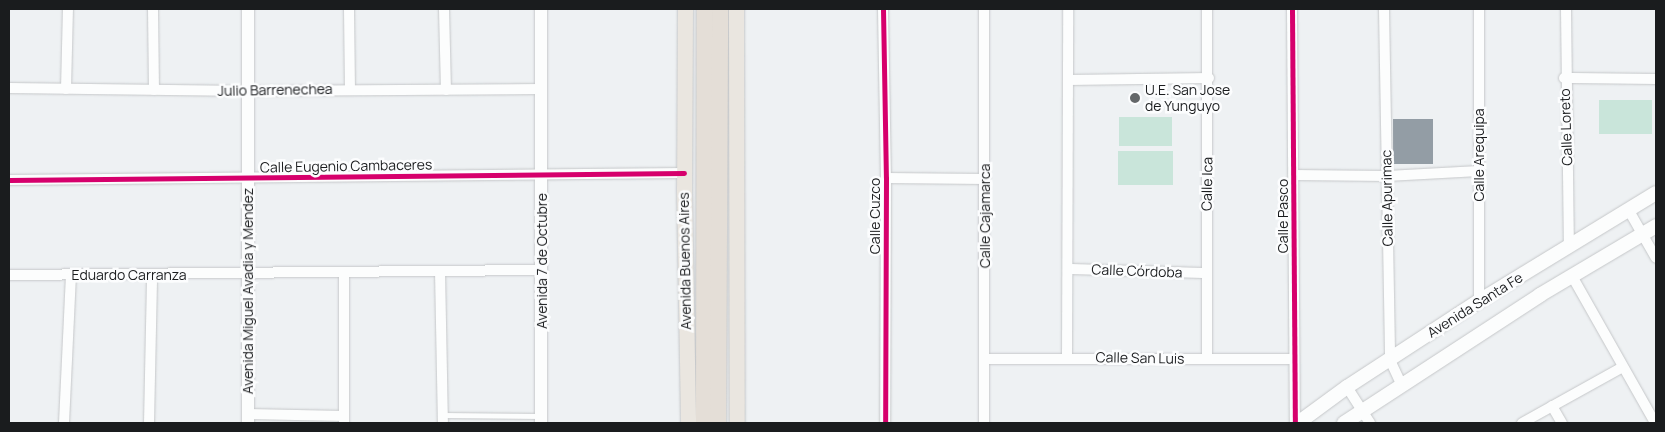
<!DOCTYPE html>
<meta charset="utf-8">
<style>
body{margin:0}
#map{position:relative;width:1665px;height:432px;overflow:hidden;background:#eef1f3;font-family:Manrope,sans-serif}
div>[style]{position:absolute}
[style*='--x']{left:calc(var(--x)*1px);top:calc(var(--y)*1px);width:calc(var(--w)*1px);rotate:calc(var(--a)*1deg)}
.green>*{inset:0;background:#c9e5da;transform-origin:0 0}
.building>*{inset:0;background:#939da5;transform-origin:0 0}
.roads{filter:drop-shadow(0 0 1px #c5c7c9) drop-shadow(0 0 1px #c5c7c9)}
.service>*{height:5px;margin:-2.5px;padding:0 2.5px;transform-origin:2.5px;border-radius:2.5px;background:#fcfdfd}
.minor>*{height:10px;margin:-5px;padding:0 5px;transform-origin:5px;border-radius:5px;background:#fcfdfd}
.tertiary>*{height:12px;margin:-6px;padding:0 6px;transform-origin:6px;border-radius:6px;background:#fcfdfd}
.secondary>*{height:14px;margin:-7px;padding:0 7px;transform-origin:7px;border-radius:7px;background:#fcfdfd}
.primary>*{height:15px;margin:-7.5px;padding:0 7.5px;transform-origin:7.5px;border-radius:7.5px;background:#eae6e0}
.trunk>*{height:16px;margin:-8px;padding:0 8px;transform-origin:8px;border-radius:8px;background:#e4ded7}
.cycleway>*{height:5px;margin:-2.5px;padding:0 2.5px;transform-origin:2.5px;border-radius:2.5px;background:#d6006c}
.dots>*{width:14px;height:14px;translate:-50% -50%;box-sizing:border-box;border:2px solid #fcfdfe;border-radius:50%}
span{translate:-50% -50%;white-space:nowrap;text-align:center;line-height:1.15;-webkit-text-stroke:5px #fcfdfe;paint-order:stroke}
.street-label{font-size:14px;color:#1a1c1e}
.poi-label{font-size:14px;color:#1a1c1e}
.left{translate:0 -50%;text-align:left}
.frame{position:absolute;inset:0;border:10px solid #1a1c1e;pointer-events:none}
</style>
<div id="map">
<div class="green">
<i style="left:1652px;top:100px;width:34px;height:53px;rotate:90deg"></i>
<i style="left:1172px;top:117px;width:29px;height:53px;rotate:90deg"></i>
<i style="left:1118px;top:151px;width:55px;height:34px"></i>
</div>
<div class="building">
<i style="left:1393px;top:119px;width:40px;height:45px"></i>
</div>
<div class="roads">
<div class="service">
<i style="--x:443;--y:415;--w:97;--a:0.6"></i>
</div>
<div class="minor">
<i style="--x:153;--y:9;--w:81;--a:89.3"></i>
<i style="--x:349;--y:9;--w:80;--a:89.3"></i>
<i style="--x:444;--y:9;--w:81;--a:88.6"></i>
<i style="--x:883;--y:9;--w:169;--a:89"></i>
<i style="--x:886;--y:178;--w:245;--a:90.2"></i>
<i style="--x:984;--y:9;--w:414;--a:90"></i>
<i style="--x:1292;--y:9;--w:414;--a:89.6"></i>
<i style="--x:1384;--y:9;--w:351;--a:89"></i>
<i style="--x:1390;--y:360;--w:26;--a:65"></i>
<i style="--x:1566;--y:9;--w:237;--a:89.3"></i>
<i style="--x:1564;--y:78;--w:92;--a:0.6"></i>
<i style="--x:1069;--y:80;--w:140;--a:-0.8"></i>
<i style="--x:9;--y:88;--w:239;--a:0.7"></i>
<i style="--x:248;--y:91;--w:293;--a:-0.4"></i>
<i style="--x:66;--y:89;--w:80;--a:-88.6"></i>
<i style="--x:1294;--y:175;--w:93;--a:0.6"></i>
<i style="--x:1387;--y:176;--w:92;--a:-3.1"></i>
<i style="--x:886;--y:178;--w:99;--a:0.6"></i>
<i style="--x:9;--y:180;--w:675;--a:-0.59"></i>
<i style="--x:1628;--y:209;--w:56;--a:60.3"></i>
<i style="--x:1068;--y:269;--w:138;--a:1.7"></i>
<i style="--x:440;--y:271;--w:152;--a:88.9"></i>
<i style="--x:9;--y:275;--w:533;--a:-0.54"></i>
<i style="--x:1572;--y:276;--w:169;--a:60.5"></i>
<i style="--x:1479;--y:301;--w:292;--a:-90"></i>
<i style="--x:1067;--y:357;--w:348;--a:-89.8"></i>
<i style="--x:985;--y:359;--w:309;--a:0"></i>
<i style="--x:1207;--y:359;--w:350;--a:-90"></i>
<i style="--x:1347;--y:387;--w:43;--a:57.4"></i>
<i style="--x:1552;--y:406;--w:20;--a:60"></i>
<i style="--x:248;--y:414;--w:96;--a:1.2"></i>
<i style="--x:64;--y:423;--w:147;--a:-87.3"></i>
<i style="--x:149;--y:423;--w:148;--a:-88.8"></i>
<i style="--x:344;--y:423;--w:149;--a:-90"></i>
<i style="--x:1522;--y:423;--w:115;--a:-29"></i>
</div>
<div class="tertiary">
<i style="--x:248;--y:9;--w:414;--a:90"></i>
<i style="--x:541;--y:9;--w:414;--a:90"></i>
</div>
<div class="secondary">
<i style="--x:1298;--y:423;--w:61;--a:-36.3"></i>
<i style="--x:1347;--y:387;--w:158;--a:-33.1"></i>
<i style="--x:1479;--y:301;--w:207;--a:-31.4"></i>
<i style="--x:1344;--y:423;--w:234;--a:-33.1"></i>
<i style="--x:1540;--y:295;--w:135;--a:-30.7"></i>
</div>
<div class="primary">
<i style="--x:685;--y:9;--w:180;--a:90.3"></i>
<i style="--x:684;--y:189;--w:234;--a:89"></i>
<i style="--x:736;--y:9;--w:414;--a:89.9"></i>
</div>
<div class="trunk">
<i style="--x:704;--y:423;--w:414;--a:-89.9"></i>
<i style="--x:718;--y:423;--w:414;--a:-89.7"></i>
</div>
</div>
<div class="cycleway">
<i style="--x:883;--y:9;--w:169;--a:89"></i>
<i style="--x:886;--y:178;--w:245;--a:90.2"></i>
<i style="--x:1292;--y:9;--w:414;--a:89.6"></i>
<i style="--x:9;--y:180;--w:675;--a:-0.59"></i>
</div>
<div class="dots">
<i style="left:1135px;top:98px;background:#646769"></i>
</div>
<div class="street-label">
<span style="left:275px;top:90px;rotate:-1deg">Julio Barrenechea</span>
<span style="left:1566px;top:127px;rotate:-92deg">Calle Loreto</span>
<span style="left:1479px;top:155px;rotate:-90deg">Calle Arequipa</span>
<span style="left:346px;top:166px;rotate:-1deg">Calle Eugenio Cambaceres</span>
<span style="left:1207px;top:184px;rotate:-89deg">Calle Ica</span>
<span style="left:1387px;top:198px;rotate:-91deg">Calle Apurimac</span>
<span style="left:875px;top:216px;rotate:-90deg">Calle Cuzco</span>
<span style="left:985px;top:216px;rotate:-90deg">Calle Cajamarca</span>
<span style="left:1283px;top:216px;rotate:-90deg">Calle Pasco</span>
<span style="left:542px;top:261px;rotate:-90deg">Avenida 7 de Octubre</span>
<span style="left:685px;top:261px;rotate:-91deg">Avenida Buenos Aires</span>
<span style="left:1137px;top:271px;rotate:2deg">Calle Córdoba</span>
<span style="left:129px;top:275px">Eduardo Carranza</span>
<span style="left:248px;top:291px;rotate:-90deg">Avenida Miguel Avadia y Mendez</span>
<span style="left:1475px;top:305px;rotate:-32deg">Avenida Santa Fe</span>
<span style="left:1140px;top:358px;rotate:1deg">Calle San Luis</span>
</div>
<div class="poi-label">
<span class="left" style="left:1145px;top:98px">U.E. San Jose<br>de Yunguyo</span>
</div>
<div class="frame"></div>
</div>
